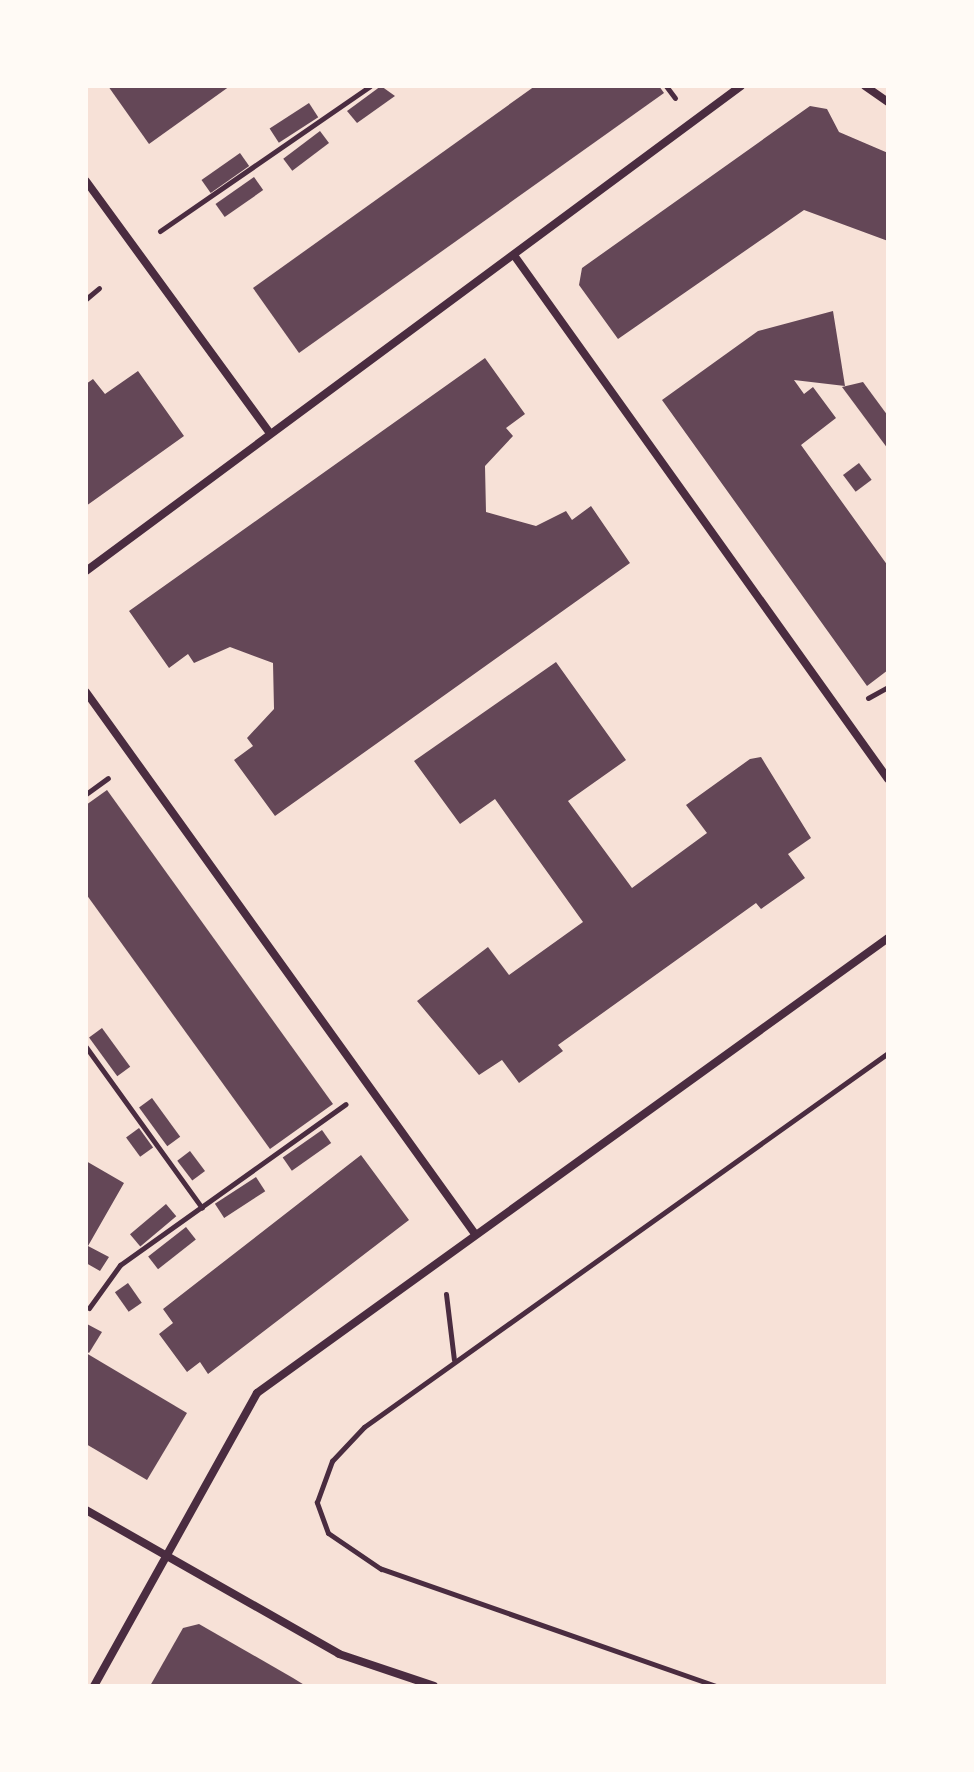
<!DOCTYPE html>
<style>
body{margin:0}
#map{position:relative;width:974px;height:1772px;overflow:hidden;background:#f7e1d7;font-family:"Alegreya Sans",sans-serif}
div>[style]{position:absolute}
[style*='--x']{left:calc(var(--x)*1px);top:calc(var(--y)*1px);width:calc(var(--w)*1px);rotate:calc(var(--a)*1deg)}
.building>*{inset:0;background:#644757;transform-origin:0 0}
.path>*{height:5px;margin:-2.5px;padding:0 2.5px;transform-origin:2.5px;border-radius:2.5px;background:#4a2c40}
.minor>*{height:8px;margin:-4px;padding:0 4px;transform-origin:4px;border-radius:4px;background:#4a2c40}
span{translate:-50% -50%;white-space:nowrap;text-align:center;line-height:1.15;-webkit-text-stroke:7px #fffaf5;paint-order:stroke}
.frame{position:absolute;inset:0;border:88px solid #fffaf5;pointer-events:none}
</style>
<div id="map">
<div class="building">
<i style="clip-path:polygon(108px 86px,230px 86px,149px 144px)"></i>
<i style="clip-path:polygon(381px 86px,395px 96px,357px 123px,347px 111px)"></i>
<i style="clip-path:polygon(535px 86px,659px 86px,664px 93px,299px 353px,253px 288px)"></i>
<i style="left:309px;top:103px;width:17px;height:47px;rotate:57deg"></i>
<i style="clip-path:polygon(810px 106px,827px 109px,839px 132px,888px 153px,888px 241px,804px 210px,618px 339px,579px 285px,582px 268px)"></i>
<i style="left:320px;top:131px;width:15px;height:46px;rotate:53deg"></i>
<i style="left:240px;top:153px;width:16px;height:47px;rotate:55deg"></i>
<i style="left:254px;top:177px;width:16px;height:47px;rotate:55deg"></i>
<i style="clip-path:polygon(833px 311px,845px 386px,794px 380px,804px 394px,813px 387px,836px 418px,801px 445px,888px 566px,888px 670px,867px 686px,662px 400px,758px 331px)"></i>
<i style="clip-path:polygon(485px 358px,525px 414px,506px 428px,513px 436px,485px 466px,486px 512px,536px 526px,566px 511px,572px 520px,591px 506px,630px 563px,275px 816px,234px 760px,253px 746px,247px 738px,274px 709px,273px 663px,230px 647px,194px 663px,188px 654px,169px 668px,129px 611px)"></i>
<i style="clip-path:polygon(138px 371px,184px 436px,86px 506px,86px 384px,93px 379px,105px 394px)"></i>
<i style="clip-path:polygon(863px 382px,888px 416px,888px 449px,842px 387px)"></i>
<i style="left:859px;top:463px;width:21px;height:20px;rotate:53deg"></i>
<i style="clip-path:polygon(556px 662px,626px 760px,568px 801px,632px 888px,707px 833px,686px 805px,750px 759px,761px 757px,811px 838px,788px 854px,805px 878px,761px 909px,756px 903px,558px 1045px,563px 1051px,519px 1083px,502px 1060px,479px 1075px,417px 1001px,488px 947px,509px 975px,583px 922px,495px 799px,460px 824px,414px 761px)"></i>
<i style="clip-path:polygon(107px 790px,333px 1104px,270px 1149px,86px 894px,86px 805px)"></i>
<i style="left:102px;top:1028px;width:48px;height:16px;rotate:54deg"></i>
<i style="left:152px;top:1098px;width:48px;height:16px;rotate:54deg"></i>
<i style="left:139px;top:1128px;width:24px;height:16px;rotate:54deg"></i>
<i style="left:322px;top:1130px;width:16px;height:48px;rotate:55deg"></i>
<i style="left:190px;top:1151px;width:25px;height:16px;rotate:53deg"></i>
<i style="clip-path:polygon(361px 1155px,409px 1220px,208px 1374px,200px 1362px,187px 1372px,159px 1334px,173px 1323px,163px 1309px)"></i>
<i style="clip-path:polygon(86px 1161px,124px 1183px,88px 1246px,109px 1257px,100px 1271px,86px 1263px)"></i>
<i style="left:256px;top:1177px;width:17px;height:49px;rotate:57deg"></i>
<i style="left:166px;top:1204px;width:16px;height:47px;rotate:50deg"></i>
<i style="left:186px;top:1227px;width:16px;height:48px;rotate:52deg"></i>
<i style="left:128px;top:1283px;width:24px;height:16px;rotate:55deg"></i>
<i style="clip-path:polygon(87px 1324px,102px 1332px,89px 1353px,86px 1351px)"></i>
<i style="clip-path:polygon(86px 1353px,187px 1413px,147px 1480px,86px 1444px)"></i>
<i style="clip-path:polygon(199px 1624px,293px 1678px,306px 1686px,150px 1686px,183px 1628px)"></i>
</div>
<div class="path">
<i style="--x:666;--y:86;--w:15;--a:53"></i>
<i style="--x:160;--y:231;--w:255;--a:-34.6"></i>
<i style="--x:86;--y:299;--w:17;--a:-40"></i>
<i style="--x:868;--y:698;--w:23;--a:-29"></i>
<i style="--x:86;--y:794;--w:27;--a:-36"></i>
<i style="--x:86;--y:1047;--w:198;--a:54.2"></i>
<i style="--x:446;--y:1294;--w:66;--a:83.1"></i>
<i style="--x:89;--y:1308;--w:53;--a:-54.2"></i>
<i style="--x:120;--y:1265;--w:277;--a:-35.5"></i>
<i style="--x:716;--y:1686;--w:355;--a:-160.7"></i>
<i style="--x:381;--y:1569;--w:64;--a:-145.8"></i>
<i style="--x:328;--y:1533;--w:33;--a:-110"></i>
<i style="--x:317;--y:1502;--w:44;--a:-69.9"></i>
<i style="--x:332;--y:1461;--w:47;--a:-46.7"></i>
<i style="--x:364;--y:1427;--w:644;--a:-35.52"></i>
</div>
<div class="minor">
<i style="--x:865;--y:86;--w:28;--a:35"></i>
<i style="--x:86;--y:181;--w:309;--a:53.9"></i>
<i style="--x:516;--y:258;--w:640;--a:54.47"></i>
<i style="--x:86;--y:571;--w:815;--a:-36.52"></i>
<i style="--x:86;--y:692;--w:667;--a:54.33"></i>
<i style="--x:86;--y:1510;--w:291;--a:29.6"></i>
<i style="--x:339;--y:1654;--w:100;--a:18.6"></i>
<i style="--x:94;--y:1686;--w:335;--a:-60.9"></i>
<i style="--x:257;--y:1393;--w:778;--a:-35.79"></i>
</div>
<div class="frame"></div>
</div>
